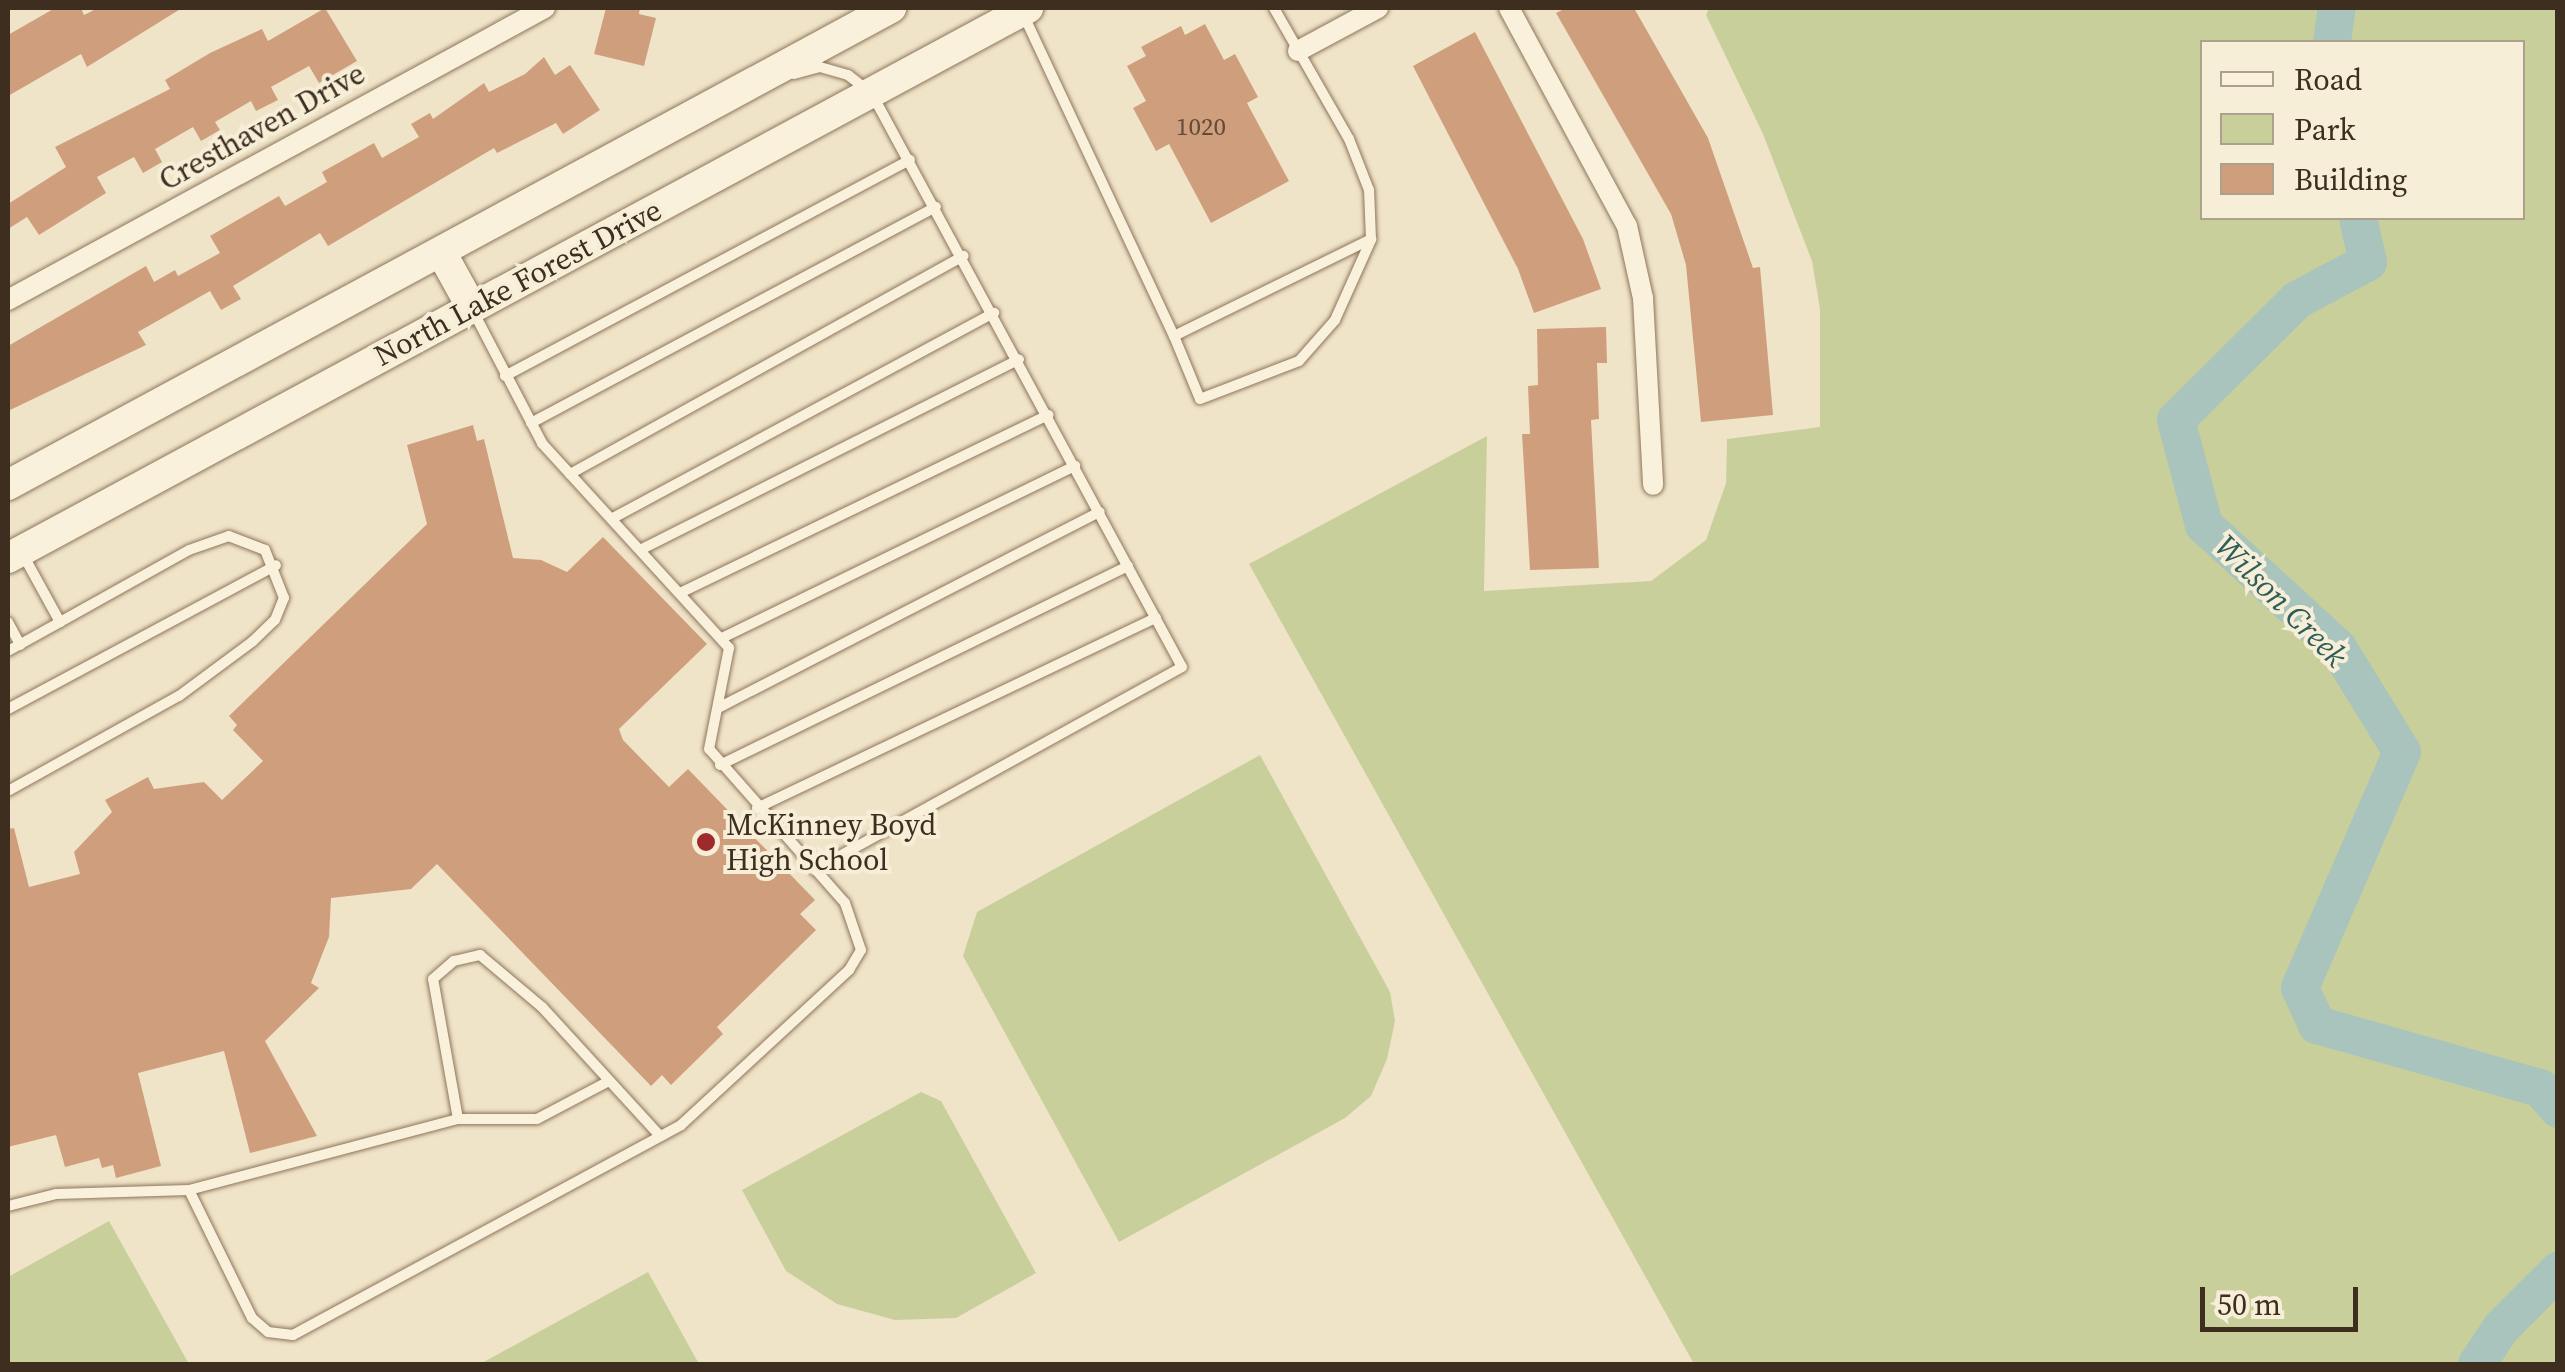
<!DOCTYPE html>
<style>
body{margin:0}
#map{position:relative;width:2565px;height:1372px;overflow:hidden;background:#f0e4c8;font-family:"Source Serif 4",serif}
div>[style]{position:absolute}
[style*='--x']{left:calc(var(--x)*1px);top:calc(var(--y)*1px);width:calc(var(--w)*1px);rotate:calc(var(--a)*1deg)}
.green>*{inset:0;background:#c9cf9b}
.river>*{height:38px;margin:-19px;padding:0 19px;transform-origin:19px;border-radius:19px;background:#a9c4bc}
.building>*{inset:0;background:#cf9f7d}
.roads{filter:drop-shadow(0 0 2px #8d765c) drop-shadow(0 0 2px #8d765c)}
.lane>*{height:10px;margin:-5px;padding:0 5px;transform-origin:5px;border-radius:5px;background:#faf1dc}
.street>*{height:20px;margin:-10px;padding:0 10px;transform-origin:10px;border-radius:10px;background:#faf1dc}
.secondary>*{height:30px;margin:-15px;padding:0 15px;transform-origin:15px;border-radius:15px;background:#faf1dc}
.dots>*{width:28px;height:28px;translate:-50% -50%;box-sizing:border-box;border:5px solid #f7eed8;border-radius:50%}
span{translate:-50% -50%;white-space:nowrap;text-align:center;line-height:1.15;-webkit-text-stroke:8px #f7eed8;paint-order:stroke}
.number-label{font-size:25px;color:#624a37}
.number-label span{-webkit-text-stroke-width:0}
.street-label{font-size:30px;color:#3d2e20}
.poi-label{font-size:30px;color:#3d2e20}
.left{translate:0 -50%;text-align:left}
.water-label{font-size:32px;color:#2f5d5a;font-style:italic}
.frame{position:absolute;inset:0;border:10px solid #3d2e20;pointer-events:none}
.legend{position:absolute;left:2200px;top:40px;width:325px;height:180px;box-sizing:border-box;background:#f7eed8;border:2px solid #ada18e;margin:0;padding:12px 18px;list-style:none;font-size:30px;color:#3d2e20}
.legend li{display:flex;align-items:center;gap:20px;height:50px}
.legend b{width:50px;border:2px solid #ada18e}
.scale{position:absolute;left:2200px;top:1287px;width:158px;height:45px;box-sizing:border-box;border:5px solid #3d2e20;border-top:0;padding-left:12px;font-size:30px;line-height:35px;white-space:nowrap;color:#3d2e20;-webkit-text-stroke:8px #f7eed8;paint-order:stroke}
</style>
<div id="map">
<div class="green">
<i style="clip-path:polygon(evenodd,1709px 8px,2557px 8px,2557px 1364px,1694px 1364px,1249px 564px,1487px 436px,1484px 591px,1651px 581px,1706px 540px,1726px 483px,1727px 439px,1820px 427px,1820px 309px,1812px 261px,1763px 134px,1706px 15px,1709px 8px,2522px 42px,2522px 218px,2202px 218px,2202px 42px,2522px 42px)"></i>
<i style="clip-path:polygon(1260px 755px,1390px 992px,1395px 1021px,1387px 1059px,1371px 1096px,1345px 1118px,1119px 1242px,963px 956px,977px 912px)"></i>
<i style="clip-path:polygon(921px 1092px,941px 1101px,1036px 1273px,956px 1318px,895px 1320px,837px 1304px,786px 1271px,742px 1190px)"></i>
<i style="clip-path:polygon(109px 1221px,189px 1364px,8px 1364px,8px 1277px)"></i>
<i style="clip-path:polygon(648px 1272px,699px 1364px,480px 1364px)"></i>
</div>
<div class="river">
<i style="--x:2332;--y:42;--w:34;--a:-82"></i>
<i style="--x:2358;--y:218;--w:45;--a:77.2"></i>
<i style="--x:2368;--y:262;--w:81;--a:151.8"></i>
<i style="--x:2297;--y:300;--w:170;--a:135.2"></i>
<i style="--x:2176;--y:420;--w:109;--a:75.1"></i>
<i style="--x:2204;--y:525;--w:182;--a:42.5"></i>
<i style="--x:2338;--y:648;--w:122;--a:58.4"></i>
<i style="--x:2402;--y:752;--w:257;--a:113.4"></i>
<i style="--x:2300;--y:988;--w:41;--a:65.3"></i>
<i style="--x:2317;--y:1025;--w:232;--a:15.8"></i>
<i style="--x:2540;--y:1088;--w:28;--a:49"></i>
<i style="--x:2477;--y:1364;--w:43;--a:-56.3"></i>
<i style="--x:2501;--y:1328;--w:81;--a:-45"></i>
</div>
<div class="building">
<i style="clip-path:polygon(55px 8px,81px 8px,84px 15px,98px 8px,182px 8px,87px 67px,81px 54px,8px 96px,8px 35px)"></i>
<i style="clip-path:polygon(325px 8px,357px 61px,319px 83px,309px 66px,271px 87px,278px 100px,256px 111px,251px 101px,215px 122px,220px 130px,201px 141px,193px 127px,155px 149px,162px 162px,143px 173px,134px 157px,97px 177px,106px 193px,39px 235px,27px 217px,8px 229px,8px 204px,66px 167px,55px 147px,170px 89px,165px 80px,210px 53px,262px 29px,268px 41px)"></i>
<i style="clip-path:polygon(606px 8px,640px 8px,639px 14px,656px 18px,644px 66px,594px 54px)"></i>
<i style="clip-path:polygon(1566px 8px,1634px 8px,1708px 138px,1753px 268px,1760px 267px,1773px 415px,1701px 422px,1686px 265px,1671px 214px,1556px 13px)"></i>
<i style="clip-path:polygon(1205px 24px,1224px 60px,1235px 54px,1258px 97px,1247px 103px,1289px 181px,1211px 223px,1169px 144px,1156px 151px,1133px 108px,1146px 101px,1127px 66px,1146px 56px,1141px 47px,1181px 26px,1185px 35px)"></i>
<i style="clip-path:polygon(1475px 32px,1583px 239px,1601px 289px,1534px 313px,1518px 269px,1413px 66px)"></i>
<i style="clip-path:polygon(544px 57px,555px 75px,570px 65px,600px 110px,563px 134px,556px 123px,497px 153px,494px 148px,328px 246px,320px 233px,233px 286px,241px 299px,221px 310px,210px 291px,138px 332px,146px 345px,8px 411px,8px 346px,146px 266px,154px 282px,175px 270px,178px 276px,220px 253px,210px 236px,279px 196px,285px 206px,327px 182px,322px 172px,374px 143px,382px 158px,419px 137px,411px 124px,430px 113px,433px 119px,484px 83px,489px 92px,525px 74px)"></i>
<i style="clip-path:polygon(1606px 327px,1607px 363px,1597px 363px,1599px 419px,1591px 420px,1599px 568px,1530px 570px,1522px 434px,1530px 434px,1528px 386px,1538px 385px,1537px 329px)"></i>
<i style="clip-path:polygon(473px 425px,477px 441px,484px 439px,513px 558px,541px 560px,567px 572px,603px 537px,707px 644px,619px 729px,623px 740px,669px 787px,688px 769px,815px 900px,800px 914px,816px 930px,717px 1027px,723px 1034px,671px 1085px,662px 1075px,651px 1086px,437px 864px,411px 889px,331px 898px,329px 937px,311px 983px,319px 988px,265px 1041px,317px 1136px,250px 1153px,224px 1051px,138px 1073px,161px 1166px,116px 1178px,113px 1165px,102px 1168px,99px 1158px,65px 1167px,56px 1135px,8px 1147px,8px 829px,14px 828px,29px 887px,80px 874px,74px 852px,112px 812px,105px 800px,148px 777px,154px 789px,204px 782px,222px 800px,263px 761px,233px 730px,237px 725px,229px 716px,427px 524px,407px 445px)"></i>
</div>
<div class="roads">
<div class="lane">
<i style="--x:1024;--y:16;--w:353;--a:64.9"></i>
<i style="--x:1174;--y:336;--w:220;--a:-26.2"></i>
<i style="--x:1371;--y:239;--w:49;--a:-92.3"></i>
<i style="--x:1369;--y:190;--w:55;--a:-111.4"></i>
<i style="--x:1349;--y:139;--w:151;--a:-119.8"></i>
<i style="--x:794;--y:74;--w:27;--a:-15"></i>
<i style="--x:820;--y:67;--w:29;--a:16"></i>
<i style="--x:848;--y:75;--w:31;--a:38"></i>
<i style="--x:872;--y:94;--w:651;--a:61.59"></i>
<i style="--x:1182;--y:667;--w:420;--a:151.1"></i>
<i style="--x:1174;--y:336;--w:68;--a:67.6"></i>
<i style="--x:1200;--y:399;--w:106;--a:-21"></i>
<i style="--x:1299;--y:361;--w:55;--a:-48.7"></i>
<i style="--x:1335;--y:320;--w:88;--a:-65.8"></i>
<i style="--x:505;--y:376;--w:459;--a:-28.1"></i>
<i style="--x:531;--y:423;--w:459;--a:-28.1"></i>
<i style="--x:570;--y:474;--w:450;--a:-29"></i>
<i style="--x:613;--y:518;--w:433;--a:-28.3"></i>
<i style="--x:642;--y:549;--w:422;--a:-26.7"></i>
<i style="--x:682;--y:592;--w:407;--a:-25.8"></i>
<i style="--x:8;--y:622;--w:26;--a:62"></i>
<i style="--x:722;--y:638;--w:393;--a:-26"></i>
<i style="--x:8;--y:651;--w:60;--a:-29.1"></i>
<i style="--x:718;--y:708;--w:429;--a:-27.2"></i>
<i style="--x:8;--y:709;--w:304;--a:-28.2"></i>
<i style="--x:720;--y:765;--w:454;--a:-26"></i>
<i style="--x:8;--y:791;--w:196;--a:-29.1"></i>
<i style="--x:179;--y:696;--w:92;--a:-36.6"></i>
<i style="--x:253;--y:641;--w:30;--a:-44"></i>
<i style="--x:275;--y:620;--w:24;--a:-68"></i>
<i style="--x:284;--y:598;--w:52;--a:-111.6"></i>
<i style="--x:265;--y:550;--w:39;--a:-159"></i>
<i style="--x:229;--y:536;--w:42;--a:160.7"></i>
<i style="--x:189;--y:550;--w:148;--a:150.8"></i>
<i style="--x:60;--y:622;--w:79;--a:-118.8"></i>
<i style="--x:757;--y:808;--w:442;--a:-25.5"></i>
<i style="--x:458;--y:1119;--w:142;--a:-100.1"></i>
<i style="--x:433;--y:979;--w:28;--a:-41"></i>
<i style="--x:454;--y:961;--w:27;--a:-13"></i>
<i style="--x:480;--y:955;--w:81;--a:40"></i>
<i style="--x:542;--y:1007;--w:175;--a:47.5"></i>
<i style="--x:189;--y:1190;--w:278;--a:-14.8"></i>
<i style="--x:458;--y:1119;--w:79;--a:0"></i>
<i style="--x:537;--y:1119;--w:81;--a:-27.8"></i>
<i style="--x:8;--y:1206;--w:49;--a:-14"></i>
<i style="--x:56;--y:1194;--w:133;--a:-1.7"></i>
<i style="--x:189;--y:1190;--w:143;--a:63.8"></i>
<i style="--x:252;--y:1318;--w:21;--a:41"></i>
<i style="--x:268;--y:1332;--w:25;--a:7"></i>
<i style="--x:293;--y:1335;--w:441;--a:-28.4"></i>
<i style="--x:681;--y:1125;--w:229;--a:-42.7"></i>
<i style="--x:849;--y:970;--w:23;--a:-59"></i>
<i style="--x:861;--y:950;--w:50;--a:-108.8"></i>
<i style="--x:845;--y:903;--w:205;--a:-131.4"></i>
<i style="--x:709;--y:749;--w:103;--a:-78.8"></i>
<i style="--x:729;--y:648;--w:277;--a:-132.4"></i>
<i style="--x:542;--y:443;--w:151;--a:-117.6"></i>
</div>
<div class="street">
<i style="--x:1509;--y:8;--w:248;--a:61.6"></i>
<i style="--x:1627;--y:226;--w:74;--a:77.5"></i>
<i style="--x:1643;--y:298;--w:187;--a:86.9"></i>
<i style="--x:1298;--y:51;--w:91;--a:-28.3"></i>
<i style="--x:8;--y:300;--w:611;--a:-28.54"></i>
</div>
<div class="secondary">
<i style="--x:441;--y:252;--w:64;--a:61"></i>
<i style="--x:8;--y:485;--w:1004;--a:-28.38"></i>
<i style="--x:8;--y:558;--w:1159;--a:-28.33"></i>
</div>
</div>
<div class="dots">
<i style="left:706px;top:842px;background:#9e2a2b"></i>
</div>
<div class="number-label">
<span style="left:1201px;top:126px">1020</span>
</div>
<div class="street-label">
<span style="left:262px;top:127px;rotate:-29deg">Cresthaven Drive</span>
<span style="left:518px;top:283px;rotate:-28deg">North Lake Forest Drive</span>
</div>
<div class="poi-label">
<span class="left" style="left:726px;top:842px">McKinney Boyd<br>High School</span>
</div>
<div class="water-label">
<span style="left:2281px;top:601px;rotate:45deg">Wilson Creek</span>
</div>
<div class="frame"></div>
<ul class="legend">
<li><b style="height:12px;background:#faf1dc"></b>Road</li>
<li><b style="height:28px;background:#c9cf9b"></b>Park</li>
<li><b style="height:28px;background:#cf9f7d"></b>Building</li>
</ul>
<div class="scale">50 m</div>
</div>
